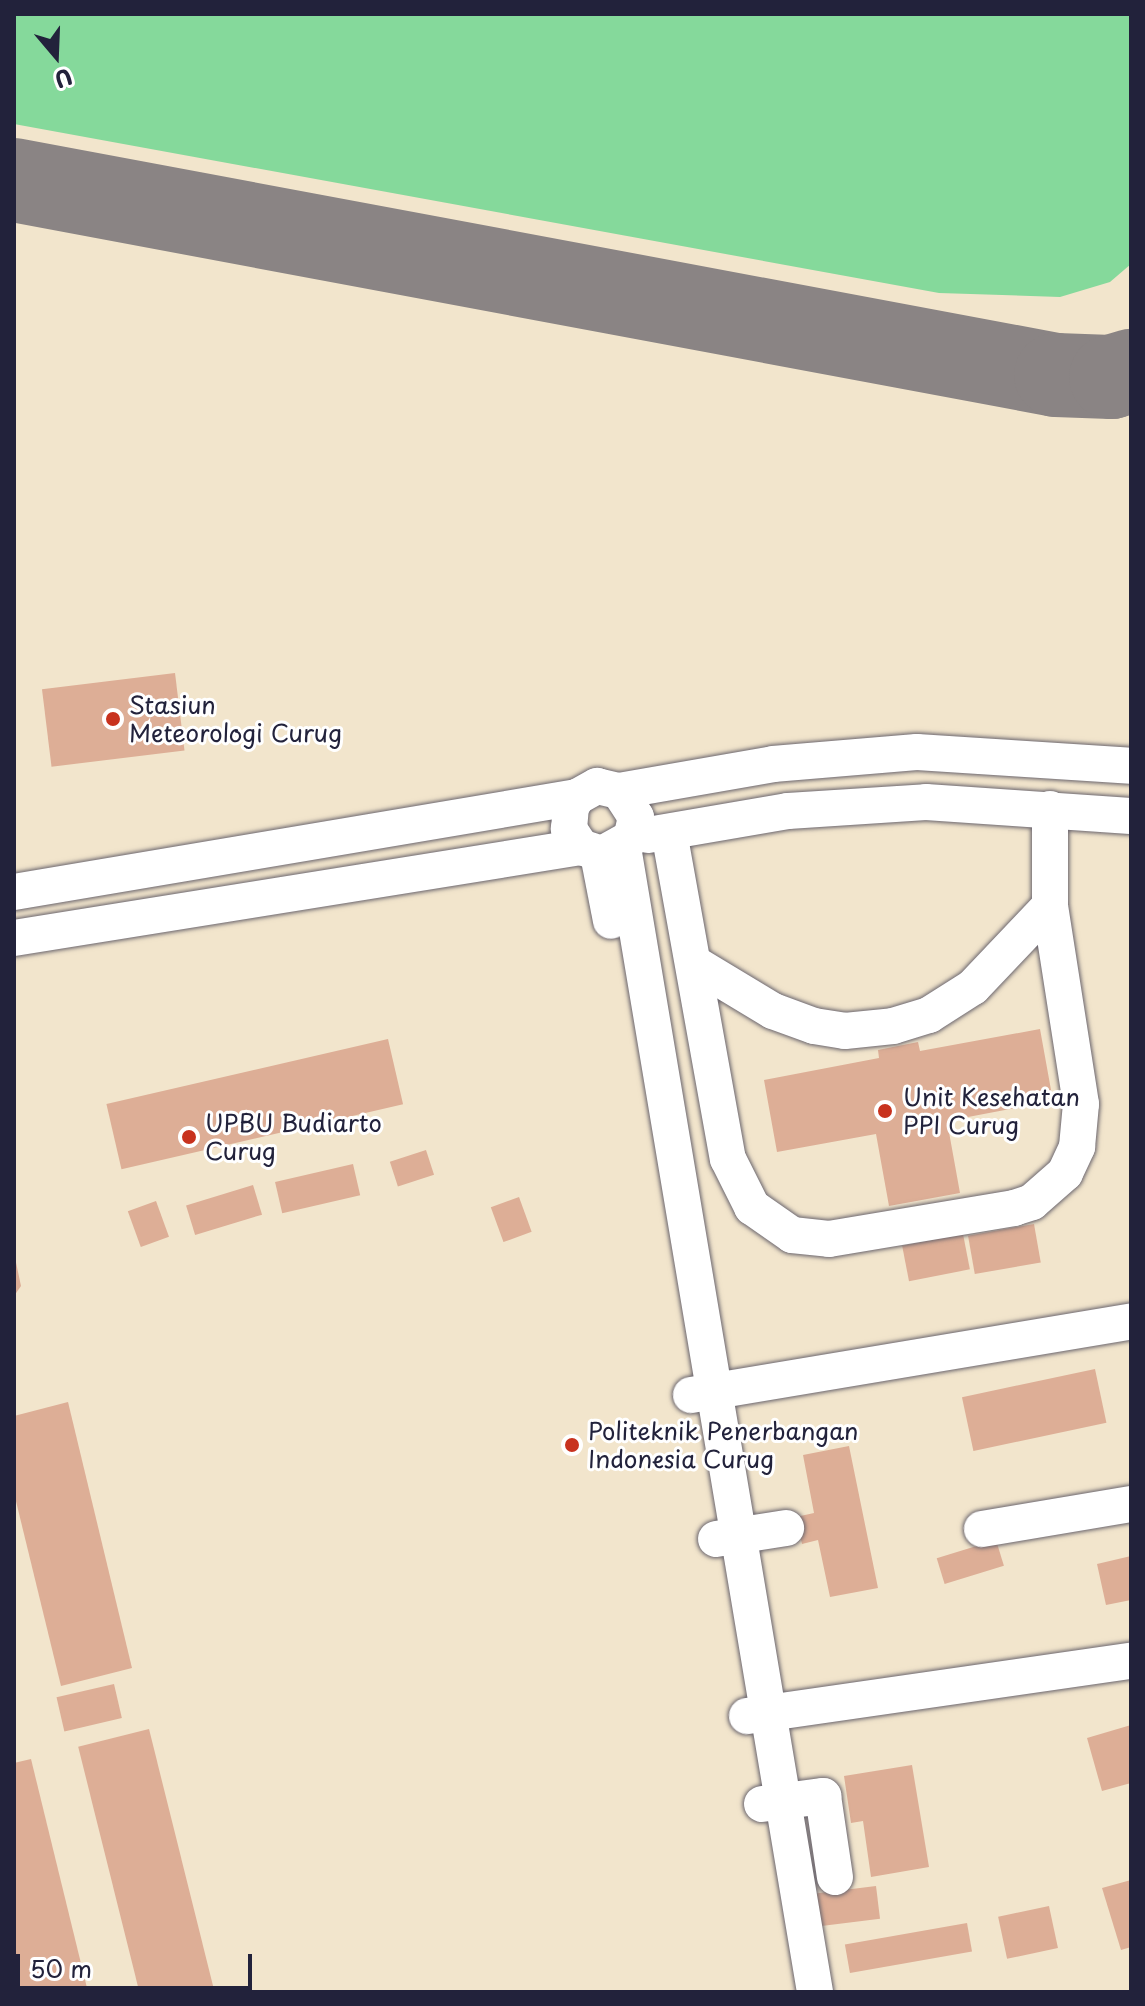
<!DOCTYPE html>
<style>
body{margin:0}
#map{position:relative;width:1145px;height:2006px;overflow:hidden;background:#f2e5cc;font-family:"Playpen Sans",sans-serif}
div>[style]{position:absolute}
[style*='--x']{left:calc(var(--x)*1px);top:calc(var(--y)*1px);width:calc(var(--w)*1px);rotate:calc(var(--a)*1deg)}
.green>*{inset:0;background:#85d99b}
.taxiway>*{height:84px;margin:-42px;padding:0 42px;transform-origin:42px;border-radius:42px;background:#8a8484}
.building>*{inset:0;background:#ddae96;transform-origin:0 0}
.roads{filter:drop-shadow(0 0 2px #6b666e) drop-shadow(0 0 2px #6b666e)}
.minor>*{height:36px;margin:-18px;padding:0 18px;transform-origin:18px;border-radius:18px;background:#fff}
.dots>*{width:22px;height:22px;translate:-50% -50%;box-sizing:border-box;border:4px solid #fff;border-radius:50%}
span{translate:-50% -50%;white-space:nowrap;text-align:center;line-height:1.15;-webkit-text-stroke:6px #fff;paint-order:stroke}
.poi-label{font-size:24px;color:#22223b}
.left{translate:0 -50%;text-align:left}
.frame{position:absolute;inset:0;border:16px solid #22223b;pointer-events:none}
.north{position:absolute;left:16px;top:16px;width:80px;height:80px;-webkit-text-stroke:6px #fff;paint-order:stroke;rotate:161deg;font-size:22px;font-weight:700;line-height:32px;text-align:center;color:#22223b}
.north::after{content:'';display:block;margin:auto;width:28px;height:36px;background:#22223b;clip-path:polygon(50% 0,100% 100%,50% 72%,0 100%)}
.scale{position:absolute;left:16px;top:1954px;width:236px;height:36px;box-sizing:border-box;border:4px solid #22223b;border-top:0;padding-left:10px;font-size:24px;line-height:28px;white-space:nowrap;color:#22223b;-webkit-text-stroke:6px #fff;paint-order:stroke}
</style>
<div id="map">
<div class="green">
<i style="clip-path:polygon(14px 14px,1131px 14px,1131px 264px,1110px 282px,1060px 297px,939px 293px,14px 124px)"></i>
</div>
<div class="taxiway">
<i style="--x:14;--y:180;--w:1060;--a:10.6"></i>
<i style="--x:1056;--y:375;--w:55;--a:2.1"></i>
<i style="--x:1111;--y:377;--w:21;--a:-17"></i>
</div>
<div class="building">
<i style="left:175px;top:673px;width:78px;height:134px;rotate:83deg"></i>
<i style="clip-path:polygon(1040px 1029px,1053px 1101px,947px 1121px,960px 1193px,889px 1206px,876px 1134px,777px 1152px,764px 1080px,879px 1058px,878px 1050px,918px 1042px,920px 1051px)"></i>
<i style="left:388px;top:1039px;width:67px;height:289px;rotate:77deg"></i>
<i style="left:426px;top:1150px;width:26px;height:38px;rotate:72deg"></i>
<i style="left:353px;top:1164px;width:32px;height:80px;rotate:77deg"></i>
<i style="left:253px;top:1185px;width:31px;height:70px;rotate:73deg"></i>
<i style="left:519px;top:1197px;width:37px;height:30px;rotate:70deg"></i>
<i style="left:156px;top:1201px;width:38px;height:30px;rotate:70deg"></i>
<i style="left:1034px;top:1224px;width:39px;height:67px;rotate:80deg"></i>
<i style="left:963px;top:1234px;width:36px;height:62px;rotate:79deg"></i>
<i style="clip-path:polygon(14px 1253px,21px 1286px,14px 1296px)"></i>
<i style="left:1095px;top:1369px;width:55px;height:136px;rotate:78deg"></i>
<i style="clip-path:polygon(68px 1402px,132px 1668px,61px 1686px,14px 1493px,14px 1416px)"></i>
<i style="clip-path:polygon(849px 1446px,878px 1588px,830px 1597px,818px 1540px,802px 1544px,796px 1517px,814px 1513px,803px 1455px)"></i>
<i style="left:996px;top:1540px;width:27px;height:62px;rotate:73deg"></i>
<i style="clip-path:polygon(1131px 1556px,1131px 1600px,1106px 1605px,1097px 1564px)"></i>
<i style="left:114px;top:1684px;width:35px;height:59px;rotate:77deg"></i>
<i style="clip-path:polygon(1131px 1725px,1131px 1783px,1102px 1791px,1087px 1738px)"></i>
<i style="left:149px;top:1729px;width:271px;height:73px;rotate:76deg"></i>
<i style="clip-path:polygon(31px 1759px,88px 1992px,14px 1992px,14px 1763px)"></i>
<i style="clip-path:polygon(912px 1765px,929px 1867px,871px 1877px,863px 1821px,851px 1823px,844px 1776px)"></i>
<i style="clip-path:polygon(1131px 1880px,1131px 1947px,1121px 1950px,1102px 1888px)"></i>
<i style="left:876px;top:1886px;width:33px;height:61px;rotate:83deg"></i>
<i style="left:1049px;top:1906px;width:43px;height:52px;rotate:78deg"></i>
<i style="left:967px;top:1923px;width:29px;height:124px;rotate:80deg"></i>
</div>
<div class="roads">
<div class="minor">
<i style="--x:619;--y:791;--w:31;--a:57"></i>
<i style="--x:636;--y:817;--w:22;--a:103"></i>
<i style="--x:631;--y:838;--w:33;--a:151"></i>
<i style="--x:602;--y:854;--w:22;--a:-162"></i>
<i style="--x:581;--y:847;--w:22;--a:-124"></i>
<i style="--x:569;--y:829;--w:22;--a:-85"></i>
<i style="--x:571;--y:807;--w:12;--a:-59"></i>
<i style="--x:577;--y:797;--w:23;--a:-29"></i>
<i style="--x:597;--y:786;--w:23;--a:13"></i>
<i style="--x:619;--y:791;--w:156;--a:-9.9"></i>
<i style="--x:773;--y:764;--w:144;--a:-4.8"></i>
<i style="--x:917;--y:752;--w:214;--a:3.7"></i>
<i style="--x:669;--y:832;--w:332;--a:79.8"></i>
<i style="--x:728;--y:1159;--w:54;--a:63.4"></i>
<i style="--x:752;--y:1207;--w:49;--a:35"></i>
<i style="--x:792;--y:1235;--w:37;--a:6"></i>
<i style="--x:829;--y:1239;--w:188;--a:-9.5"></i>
<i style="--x:1014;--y:1208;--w:19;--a:-18"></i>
<i style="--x:1032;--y:1202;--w:44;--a:-41.3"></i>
<i style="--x:1065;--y:1173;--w:29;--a:-65"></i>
<i style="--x:1077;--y:1147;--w:43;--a:-84.7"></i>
<i style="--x:1081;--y:1104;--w:200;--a:-98.9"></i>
<i style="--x:648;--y:835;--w:142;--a:-9.7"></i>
<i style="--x:788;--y:811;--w:138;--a:-3.7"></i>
<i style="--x:926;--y:802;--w:205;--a:3.9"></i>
<i style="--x:623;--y:847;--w:1161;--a:80.48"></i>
<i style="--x:598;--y:854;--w:68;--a:79"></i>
<i style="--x:14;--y:892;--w:571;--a:-9.58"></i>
<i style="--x:14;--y:938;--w:574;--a:-9.12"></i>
<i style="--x:695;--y:964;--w:91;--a:31.1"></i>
<i style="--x:773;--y:1011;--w:44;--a:20.1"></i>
<i style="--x:814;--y:1026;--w:31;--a:9"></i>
<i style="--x:845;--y:1031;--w:48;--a:-5.9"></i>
<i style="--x:893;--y:1026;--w:38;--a:-17"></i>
<i style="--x:929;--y:1015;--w:52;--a:-32.5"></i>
<i style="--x:973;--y:987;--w:112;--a:-46.5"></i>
<i style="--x:1050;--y:906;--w:97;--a:-90"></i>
<i style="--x:691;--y:1395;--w:446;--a:-9.5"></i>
<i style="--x:982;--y:1529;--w:151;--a:-9.5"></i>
<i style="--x:716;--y:1539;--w:71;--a:-8.9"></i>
<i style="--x:747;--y:1716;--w:388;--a:-8.2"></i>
<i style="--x:762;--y:1804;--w:62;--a:-7.5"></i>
<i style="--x:823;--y:1796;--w:82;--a:81.6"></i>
</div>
</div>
<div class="dots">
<i style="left:113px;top:719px;background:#c8321e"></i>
<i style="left:885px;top:1111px;background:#c8321e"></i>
<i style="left:189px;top:1137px;background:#c8321e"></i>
<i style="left:572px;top:1445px;background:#c8321e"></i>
</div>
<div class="poi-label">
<span class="left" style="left:129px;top:719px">Stasiun<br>Meteorologi Curug</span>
<span class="left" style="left:903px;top:1111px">Unit Kesehatan<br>PPI Curug</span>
<span class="left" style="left:205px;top:1137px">UPBU Budiarto<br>Curug</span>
<span class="left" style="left:588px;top:1445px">Politeknik Penerbangan<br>Indonesia Curug</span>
</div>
<div class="frame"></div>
<div class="north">U</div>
<div class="scale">50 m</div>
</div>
